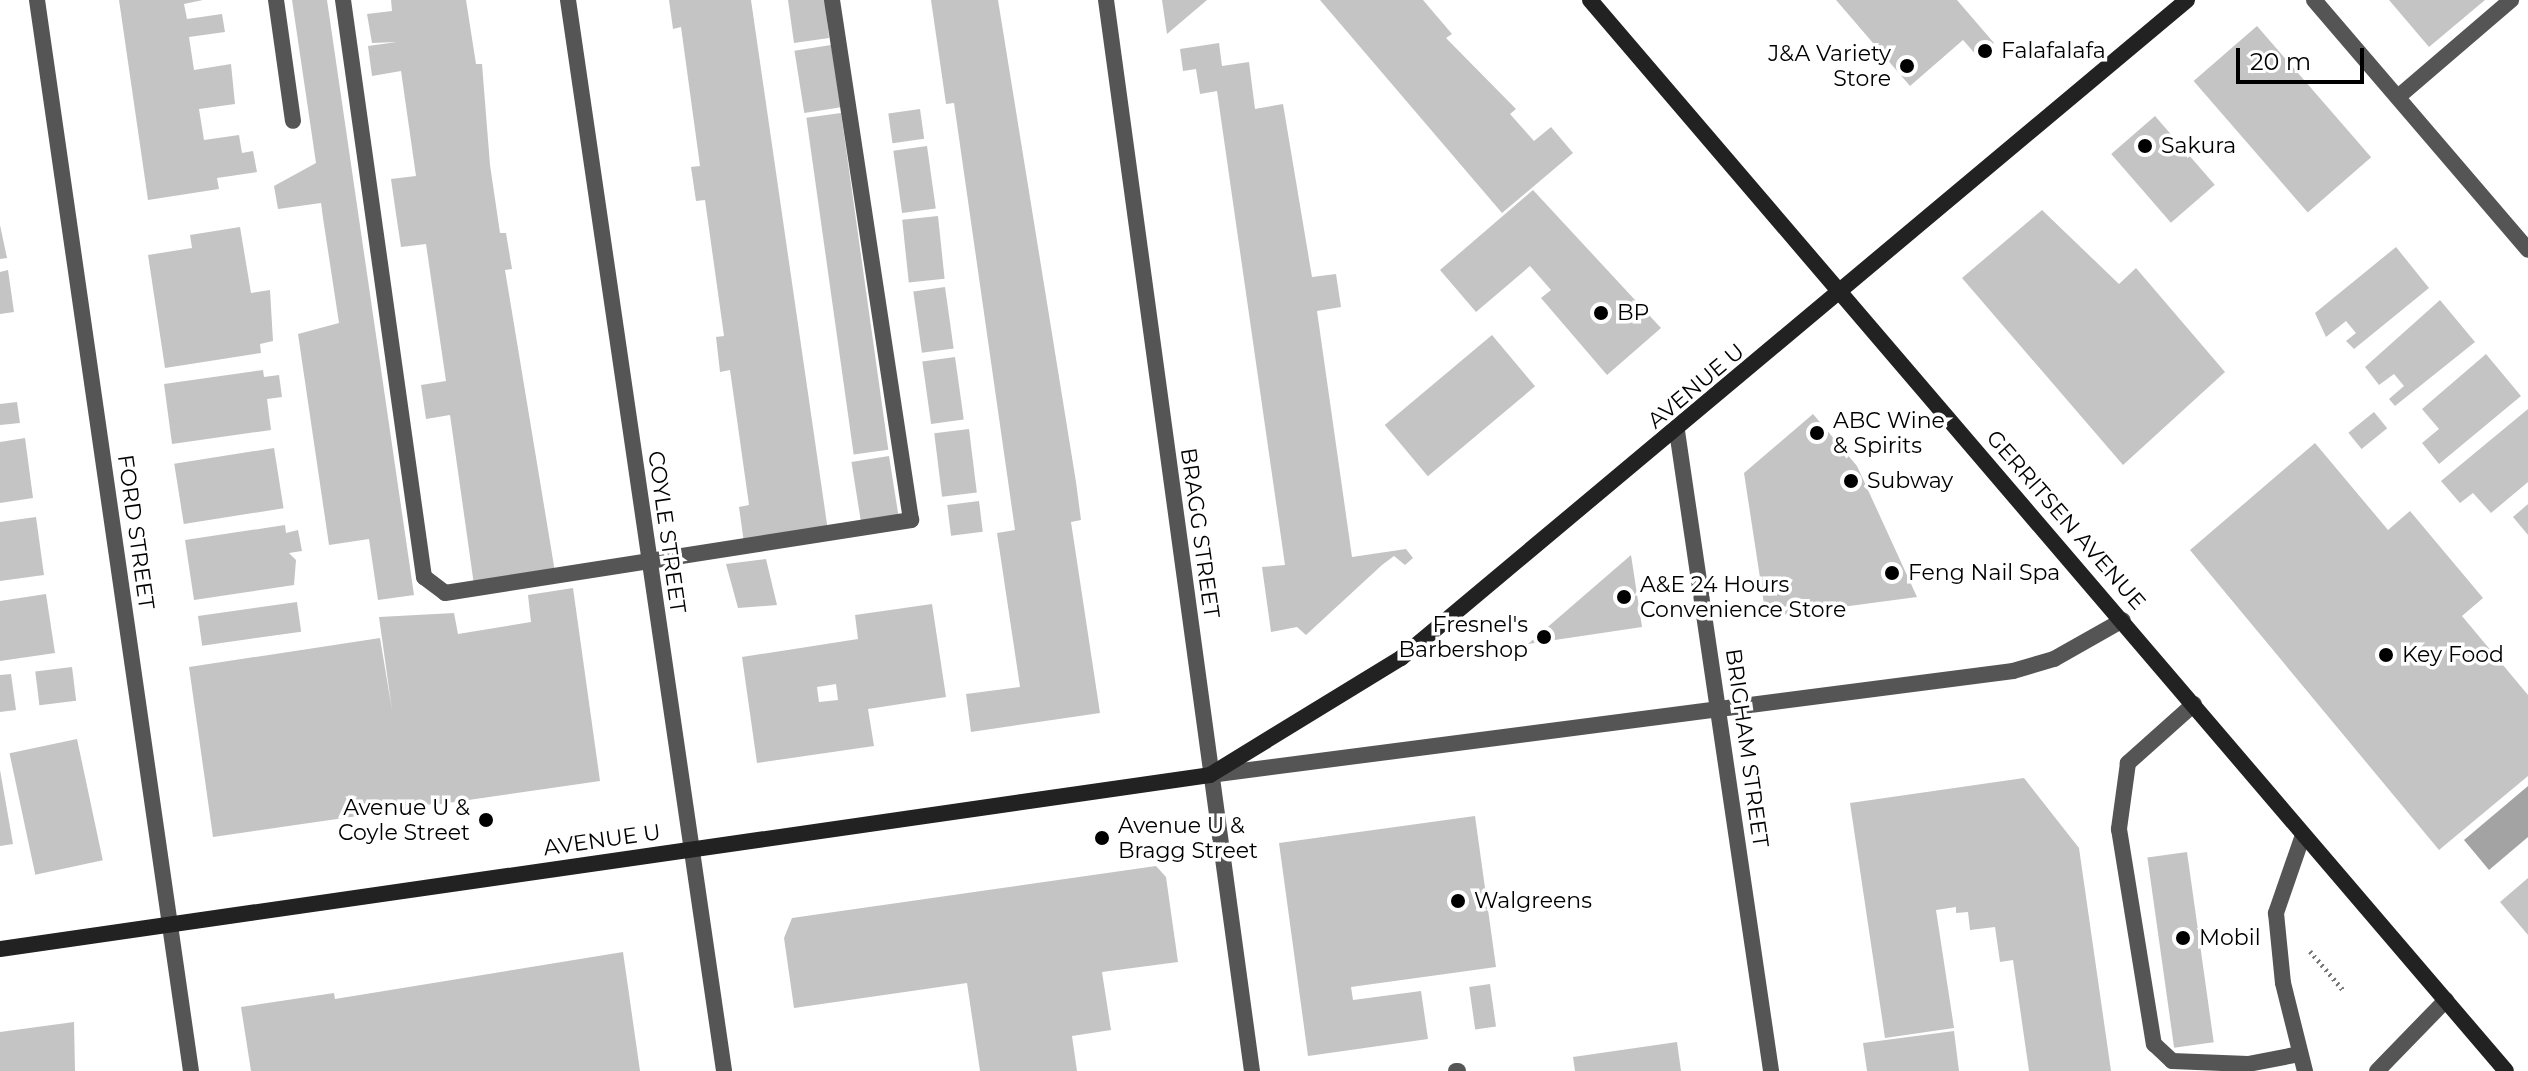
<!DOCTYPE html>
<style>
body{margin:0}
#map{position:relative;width:2528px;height:1071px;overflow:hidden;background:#fff;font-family:Montserrat,sans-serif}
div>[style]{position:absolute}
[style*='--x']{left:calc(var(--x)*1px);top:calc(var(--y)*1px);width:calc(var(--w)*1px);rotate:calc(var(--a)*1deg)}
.water>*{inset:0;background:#a3a3a3}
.building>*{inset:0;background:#c4c4c4;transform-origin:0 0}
.path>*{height:5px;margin-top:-2.5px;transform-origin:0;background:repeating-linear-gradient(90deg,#777 0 2px,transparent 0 6px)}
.service>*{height:16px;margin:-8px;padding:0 8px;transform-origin:8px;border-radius:8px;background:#555}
.minor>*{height:16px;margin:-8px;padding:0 8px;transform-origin:8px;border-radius:8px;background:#555}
.secondary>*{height:16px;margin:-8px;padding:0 8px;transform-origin:8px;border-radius:8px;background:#222}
.dots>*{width:22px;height:22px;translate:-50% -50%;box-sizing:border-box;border:4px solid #fff;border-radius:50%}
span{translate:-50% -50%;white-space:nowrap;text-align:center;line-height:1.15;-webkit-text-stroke:7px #fff;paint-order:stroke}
.poi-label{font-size:22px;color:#000}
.left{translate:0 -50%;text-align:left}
.right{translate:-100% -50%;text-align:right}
.street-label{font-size:22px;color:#000}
.scale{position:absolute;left:2236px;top:48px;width:128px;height:36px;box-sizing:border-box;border:4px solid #000;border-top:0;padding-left:10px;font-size:24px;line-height:28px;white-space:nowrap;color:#000;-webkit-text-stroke:6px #fff;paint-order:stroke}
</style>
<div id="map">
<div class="water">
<i style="clip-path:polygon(2528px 786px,2528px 837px,2489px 870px,2464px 840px)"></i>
</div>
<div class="building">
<i style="clip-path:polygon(119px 0,203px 0,184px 4px,187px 19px,222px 14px,225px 32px,189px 37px,194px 70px,231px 64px,235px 104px,199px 109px,204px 140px,239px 135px,242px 153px,253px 151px,257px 172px,217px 178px,219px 189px,148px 200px)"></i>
<i style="clip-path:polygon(292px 0,327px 0,414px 595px,378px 600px,369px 539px,329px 545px,298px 334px,339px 323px,323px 218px,321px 203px,278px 209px,274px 186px,316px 163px)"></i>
<i style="clip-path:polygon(391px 0,466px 0,476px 64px,482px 64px,490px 165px,500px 233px,506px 233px,512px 269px,505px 270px,555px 572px,474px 585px,450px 415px,426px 419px,421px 385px,446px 381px,426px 244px,401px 247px,396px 214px,391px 179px,416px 176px,401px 71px,372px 76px,368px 46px,397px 42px,372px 43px,367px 14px,392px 11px)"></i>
<i style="clip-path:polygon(669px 0,751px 0,828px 531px,744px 543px,739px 507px,749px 505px,730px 370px,720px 372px,716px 337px,724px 336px,705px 200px,696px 201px,691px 167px,700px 166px,681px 27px,673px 29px)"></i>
<i style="clip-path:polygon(788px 0,825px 0,829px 38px,794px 43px)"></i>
<i style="clip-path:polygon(931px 0,998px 0,1076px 482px,1081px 520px,1071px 522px,1100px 713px,971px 732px,966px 694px,1020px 687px,997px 533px,1015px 530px,954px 103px,946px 104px)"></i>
<i style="clip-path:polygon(1162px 0,1207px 0,1167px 34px)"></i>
<i style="clip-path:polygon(1320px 0,1423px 0,1452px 34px,1446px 38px,1516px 109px,1510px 114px,1534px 141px,1551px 127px,1573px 153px,1502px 213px)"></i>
<i style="clip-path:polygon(1836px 0,1957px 0,1994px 43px,1978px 57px,1963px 40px,1910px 86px)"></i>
<i style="clip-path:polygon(2389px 0,2485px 0,2429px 47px)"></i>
<i style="left:2257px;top:26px;width:174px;height:84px;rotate:49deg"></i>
<i style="clip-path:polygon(1219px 43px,1222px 66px,1249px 62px,1255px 109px,1283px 104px,1312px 277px,1336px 274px,1341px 307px,1317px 311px,1352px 557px,1406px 549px,1413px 558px,1405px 565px,1394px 556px,1382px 565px,1306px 635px,1297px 627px,1271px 632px,1262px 567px,1285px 565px,1217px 91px,1200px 94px,1196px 69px,1183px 71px,1180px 49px)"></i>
<i style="left:831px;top:45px;width:63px;height:37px;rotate:81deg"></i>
<i style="left:920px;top:109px;width:30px;height:32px;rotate:82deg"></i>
<i style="left:841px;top:113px;width:340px;height:35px;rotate:82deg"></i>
<i style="left:2155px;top:116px;width:91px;height:58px;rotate:49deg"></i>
<i style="left:927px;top:146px;width:63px;height:34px;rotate:82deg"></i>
<i style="clip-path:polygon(1533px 190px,1661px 328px,1607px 375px,1541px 298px,1551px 290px,1530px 266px,1476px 312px,1440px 270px)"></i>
<i style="clip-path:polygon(2042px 210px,2119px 284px,2136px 268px,2225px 372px,2123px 465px,1962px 278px)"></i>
<i style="left:938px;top:216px;width:63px;height:36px;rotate:84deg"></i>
<i style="clip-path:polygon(0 225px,7px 258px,0 259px)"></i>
<i style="clip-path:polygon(240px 227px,251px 293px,270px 290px,273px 341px,260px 344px,261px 353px,165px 368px,148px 255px,192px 248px,190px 235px)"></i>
<i style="clip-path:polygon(2396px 247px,2429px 288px,2354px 349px,2346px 341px,2356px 333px,2346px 321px,2326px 337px,2315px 313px)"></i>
<i style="clip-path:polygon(8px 270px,14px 312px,0 314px,0 272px)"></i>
<i style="left:945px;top:287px;width:62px;height:32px;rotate:82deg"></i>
<i style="clip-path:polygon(2440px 300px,2475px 342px,2395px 406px,2389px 399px,2404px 386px,2394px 374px,2379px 385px,2365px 367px)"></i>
<i style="left:1492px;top:335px;width:67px;height:140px;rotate:50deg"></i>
<i style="clip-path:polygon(2486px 354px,2521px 396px,2439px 464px,2422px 443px,2439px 429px,2422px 409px)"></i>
<i style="left:955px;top:357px;width:63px;height:33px;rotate:82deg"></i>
<i style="clip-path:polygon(263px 370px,264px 377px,279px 375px,282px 397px,267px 399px,271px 430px,172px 444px,164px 384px)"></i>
<i style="clip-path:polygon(17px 402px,20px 423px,0 425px,0 404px)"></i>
<i style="clip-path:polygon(2528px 409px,2528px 482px,2491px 513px,2473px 493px,2460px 503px,2441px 481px)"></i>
<i style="left:2374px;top:412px;width:21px;height:33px;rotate:51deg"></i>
<i style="clip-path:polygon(1813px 414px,1857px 466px,1917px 597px,1766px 617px,1744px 473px)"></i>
<i style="left:969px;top:429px;width:64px;height:35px;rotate:83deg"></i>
<i style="clip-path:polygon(25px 438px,33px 498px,0 503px,0 442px)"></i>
<i style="clip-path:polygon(2315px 443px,2388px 530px,2410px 511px,2483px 598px,2462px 616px,2528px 695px,2528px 776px,2439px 850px,2190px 550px)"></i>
<i style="left:274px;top:448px;width:61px;height:101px;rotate:81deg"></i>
<i style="left:889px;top:456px;width:63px;height:38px;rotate:81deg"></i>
<i style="left:979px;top:501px;width:31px;height:32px;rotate:83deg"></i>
<i style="clip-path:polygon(2528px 504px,2528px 535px,2513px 517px)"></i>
<i style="clip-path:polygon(36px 517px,44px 575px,0 581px,0 522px)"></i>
<i style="clip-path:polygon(285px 525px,286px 533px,298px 530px,302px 551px,289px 553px,296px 560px,294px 585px,194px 600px,185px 540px)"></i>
<i style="clip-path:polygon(1631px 555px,1642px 627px,1528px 644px)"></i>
<i style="clip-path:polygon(766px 559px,777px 605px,738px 608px,726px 564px)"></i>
<i style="clip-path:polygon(573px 588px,600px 781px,213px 837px,189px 667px,380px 638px,392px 710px,379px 617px,454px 613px,458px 634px,531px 622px,528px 595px)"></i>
<i style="clip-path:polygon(46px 594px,55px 653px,0 661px,0 601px)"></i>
<i style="left:297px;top:602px;width:30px;height:100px;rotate:82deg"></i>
<i style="clip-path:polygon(evenodd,932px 604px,946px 697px,868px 709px,874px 746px,757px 763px,742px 657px,858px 639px,855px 615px,932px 604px,836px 684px,838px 700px,819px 702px,817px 687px,836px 684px)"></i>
<i style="left:72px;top:667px;width:34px;height:37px;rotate:83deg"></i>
<i style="clip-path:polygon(11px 674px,16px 710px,0 712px,0 675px)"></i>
<i style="left:77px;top:739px;width:124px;height:69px;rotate:78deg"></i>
<i style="clip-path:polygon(0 770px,13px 844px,0 846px)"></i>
<i style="clip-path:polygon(2024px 778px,2079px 848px,2111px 1071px,2029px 1071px,2013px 960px,2000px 962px,1995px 927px,1970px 930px,1968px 912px,1956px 913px,1956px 907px,1936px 910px,1954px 1028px,1885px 1038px,1850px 803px)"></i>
<i style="clip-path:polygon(1475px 816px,1496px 967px,1351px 987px,1353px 1000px,1421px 991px,1428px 1039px,1308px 1056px,1279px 843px)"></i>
<i style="left:2187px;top:852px;width:192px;height:40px;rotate:82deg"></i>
<i style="clip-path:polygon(1156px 866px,1166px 877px,1178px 962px,1102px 972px,1111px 1030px,1072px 1036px,1077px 1071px,980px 1071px,967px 983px,794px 1008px,784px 938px,792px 918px)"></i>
<i style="clip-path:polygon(2528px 878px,2528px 935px,2500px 902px)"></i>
<i style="clip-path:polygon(623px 952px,640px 1071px,251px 1071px,241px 1007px,334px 993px,335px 999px)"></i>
<i style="left:1490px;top:984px;width:43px;height:21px;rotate:82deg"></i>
<i style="clip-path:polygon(74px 1022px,75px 1071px,0 1071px,0 1032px)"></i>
<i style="clip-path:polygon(1954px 1031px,1959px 1071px,1867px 1071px,1863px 1043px)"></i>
<i style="clip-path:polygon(1677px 1042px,1681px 1071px,1575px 1071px,1573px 1057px)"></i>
</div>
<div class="path">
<i style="--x:2310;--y:951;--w:52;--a:49.6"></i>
</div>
<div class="service">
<i style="--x:276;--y:0;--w:122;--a:82"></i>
<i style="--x:343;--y:0;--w:583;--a:82.01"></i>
<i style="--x:424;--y:577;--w:26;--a:37"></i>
<i style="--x:445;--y:593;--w:472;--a:-8.9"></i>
<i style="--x:911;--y:520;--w:526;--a:-98.64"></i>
<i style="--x:2398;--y:97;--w:149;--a:-40.6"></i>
<i style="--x:2194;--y:704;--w:89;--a:138.2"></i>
<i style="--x:2128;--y:763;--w:67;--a:97.8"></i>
<i style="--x:2119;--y:829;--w:218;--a:80.8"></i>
<i style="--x:2154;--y:1044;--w:25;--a:43"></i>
<i style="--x:2172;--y:1061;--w:76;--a:2.3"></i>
<i style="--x:2248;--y:1064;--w:53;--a:-10.9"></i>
<i style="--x:1456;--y:1071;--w:2;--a:0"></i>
</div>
<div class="minor">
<i style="--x:37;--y:0;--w:1082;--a:81.82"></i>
<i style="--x:568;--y:0;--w:1082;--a:81.71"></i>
<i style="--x:1106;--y:0;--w:1081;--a:82.24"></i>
<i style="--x:2314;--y:0;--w:329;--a:49.4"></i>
<i style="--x:1677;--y:431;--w:647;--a:81.64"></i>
<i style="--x:1210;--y:775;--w:810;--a:-7.38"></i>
<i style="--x:2013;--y:671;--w:43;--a:-16.3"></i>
<i style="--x:2054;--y:659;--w:79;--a:-29.5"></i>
<i style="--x:2303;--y:835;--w:83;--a:109.1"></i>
<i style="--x:2276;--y:913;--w:70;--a:84.3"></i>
<i style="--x:2283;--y:983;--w:91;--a:76"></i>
<i style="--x:2377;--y:1071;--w:99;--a:-45.8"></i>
</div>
<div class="secondary">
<i style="--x:1590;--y:0;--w:1409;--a:49.46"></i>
<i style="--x:0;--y:949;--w:1222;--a:-8.18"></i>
<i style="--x:1210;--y:775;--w:224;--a:-31.5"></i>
<i style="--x:1401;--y:658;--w:1025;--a:-39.93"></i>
</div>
<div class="dots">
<i style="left:1985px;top:51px;background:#000"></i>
<i style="left:1907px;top:66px;background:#000"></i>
<i style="left:2145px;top:146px;background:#000"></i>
<i style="left:1601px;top:313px;background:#000"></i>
<i style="left:1817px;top:433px;background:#000"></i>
<i style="left:1851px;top:481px;background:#000"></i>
<i style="left:1892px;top:573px;background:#000"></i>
<i style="left:1624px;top:597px;background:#000"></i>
<i style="left:1544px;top:637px;background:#000"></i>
<i style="left:2386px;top:655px;background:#000"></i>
<i style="left:486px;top:820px;background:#000"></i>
<i style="left:1102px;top:838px;background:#000"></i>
<i style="left:1458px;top:901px;background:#000"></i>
<i style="left:2183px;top:938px;background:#000"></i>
</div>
<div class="poi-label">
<span class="left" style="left:2001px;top:51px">Falafalafa</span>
<span class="right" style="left:1891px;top:66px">J&amp;A Variety<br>Store</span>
<span class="left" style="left:2161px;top:146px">Sakura</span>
<span class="left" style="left:1617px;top:313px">BP</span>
<span class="left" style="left:1833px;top:433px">ABC Wine<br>&amp; Spirits</span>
<span class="left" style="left:1867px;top:481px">Subway</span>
<span class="left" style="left:1908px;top:573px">Feng Nail Spa</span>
<span class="left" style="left:1640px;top:597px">A&amp;E 24 Hours<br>Convenience Store</span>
<span class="right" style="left:1528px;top:637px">Fresnel's<br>Barbershop</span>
<span class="left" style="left:2402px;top:655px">Key Food</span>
<span class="right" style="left:470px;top:820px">Avenue U &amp;<br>Coyle Street</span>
<span class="left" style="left:1118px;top:838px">Avenue U &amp;<br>Bragg Street</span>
<span class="left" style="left:1474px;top:901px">Walgreens</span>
<span class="left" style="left:2199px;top:938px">Mobil</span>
</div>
<div class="street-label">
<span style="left:1696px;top:386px;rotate:-40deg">AVENUE U</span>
<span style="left:2066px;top:520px;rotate:49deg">GERRITSEN AVENUE</span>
<span style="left:136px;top:532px;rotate:82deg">FORD STREET</span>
<span style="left:667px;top:532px;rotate:82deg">COYLE STREET</span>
<span style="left:1200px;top:533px;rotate:82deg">BRAGG STREET</span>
<span style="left:1747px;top:748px;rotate:82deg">BRIGHAM STREET</span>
<span style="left:602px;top:840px;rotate:-8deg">AVENUE U</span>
</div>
<div class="scale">20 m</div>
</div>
